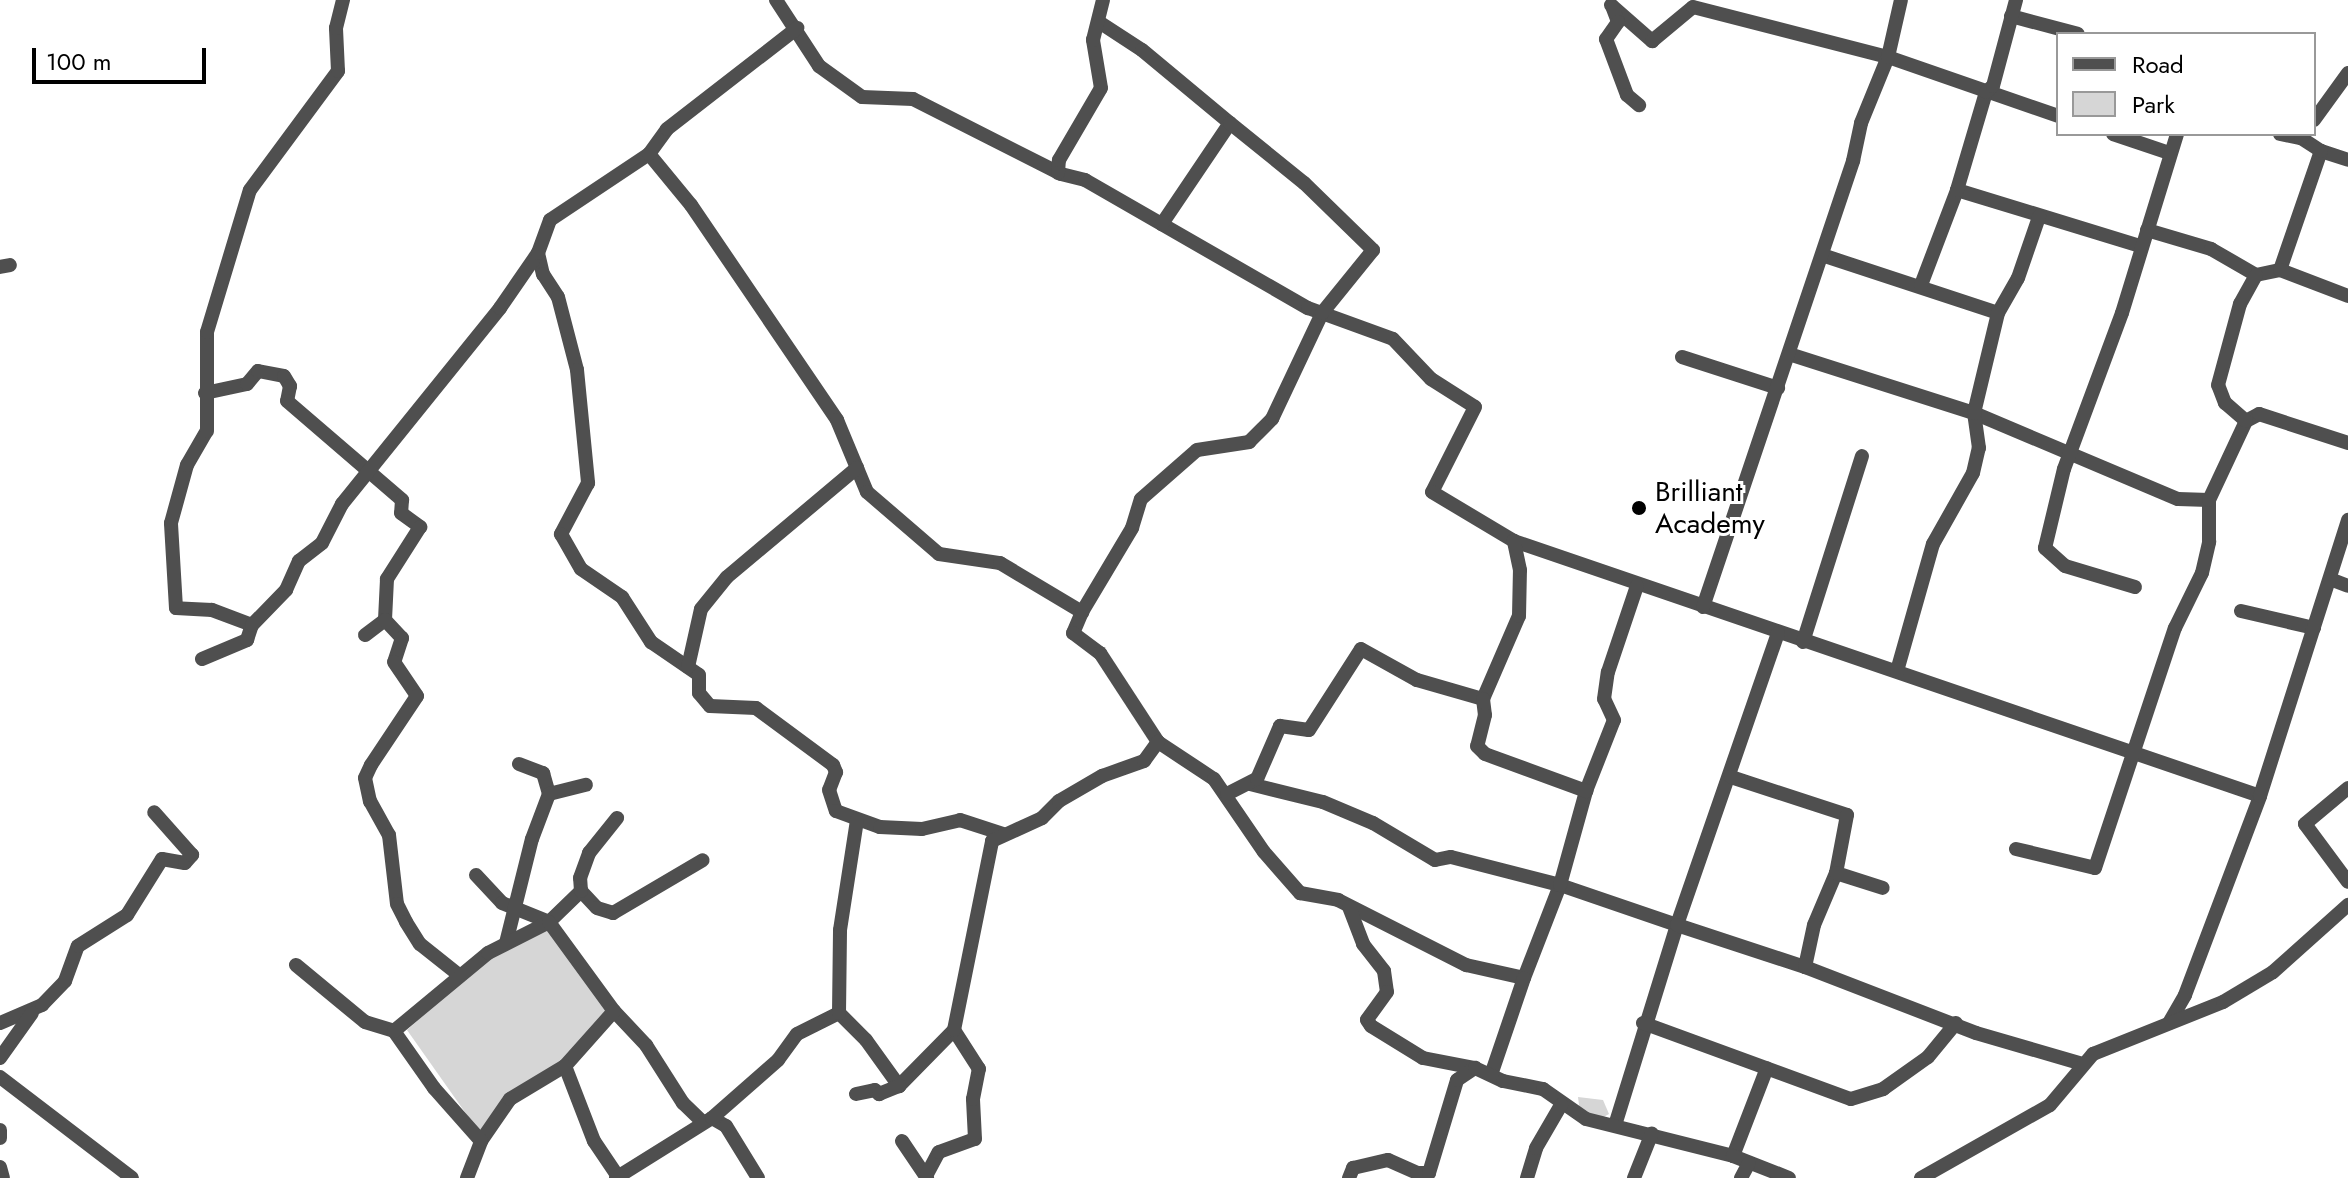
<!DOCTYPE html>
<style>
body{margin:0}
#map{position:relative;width:2348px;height:1178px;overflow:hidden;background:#fff;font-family:Jost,sans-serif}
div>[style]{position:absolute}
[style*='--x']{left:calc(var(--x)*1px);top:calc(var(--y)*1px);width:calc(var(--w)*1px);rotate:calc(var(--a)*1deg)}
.green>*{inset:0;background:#d6d6d6}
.street>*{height:14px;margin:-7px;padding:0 7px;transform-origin:7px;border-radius:7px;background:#4f4f4f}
.dots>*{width:22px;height:22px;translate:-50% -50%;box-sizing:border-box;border:4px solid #fff;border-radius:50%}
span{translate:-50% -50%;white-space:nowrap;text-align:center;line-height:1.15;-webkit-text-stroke:6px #fff;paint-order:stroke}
.poi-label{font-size:28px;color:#000}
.left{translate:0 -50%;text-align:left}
.legend{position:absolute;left:2056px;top:32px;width:260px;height:104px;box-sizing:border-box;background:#fff;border:2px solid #999;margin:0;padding:10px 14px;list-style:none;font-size:24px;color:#000}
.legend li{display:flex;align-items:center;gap:16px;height:40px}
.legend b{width:40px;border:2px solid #999}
.scale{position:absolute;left:32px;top:48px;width:174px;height:36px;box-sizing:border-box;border:4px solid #000;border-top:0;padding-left:10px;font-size:24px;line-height:28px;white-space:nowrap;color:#000;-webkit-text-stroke:6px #fff;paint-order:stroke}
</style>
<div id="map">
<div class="green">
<i style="clip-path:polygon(553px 927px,610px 1012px,562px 1067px,479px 1132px,407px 1030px,488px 957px)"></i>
<i style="clip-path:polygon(1578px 1097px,1603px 1100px,1609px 1114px,1600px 1119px,1580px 1113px)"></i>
</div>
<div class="street">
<i style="--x:776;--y:0;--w:79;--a:56.9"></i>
<i style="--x:819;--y:66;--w:53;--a:35.8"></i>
<i style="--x:862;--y:97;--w:51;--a:2.2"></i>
<i style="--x:913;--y:99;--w:166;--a:26.9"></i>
<i style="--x:1061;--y:174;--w:25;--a:14"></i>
<i style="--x:1085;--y:180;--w:257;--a:29.9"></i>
<i style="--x:1308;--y:308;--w:90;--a:20"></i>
<i style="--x:1393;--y:339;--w:55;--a:46.5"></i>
<i style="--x:1431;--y:379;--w:52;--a:32.5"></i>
<i style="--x:1475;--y:407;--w:95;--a:116.8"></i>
<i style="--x:1432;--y:492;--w:96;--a:30.9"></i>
<i style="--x:1514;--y:541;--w:788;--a:18.87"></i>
<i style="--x:1611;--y:5;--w:55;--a:41.3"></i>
<i style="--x:1652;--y:41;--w:53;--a:-39.7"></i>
<i style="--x:1693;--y:7;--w:201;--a:14.4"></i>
<i style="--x:1888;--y:57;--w:180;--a:19.1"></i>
<i style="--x:1612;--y:6;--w:17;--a:69"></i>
<i style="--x:1618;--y:22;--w:21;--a:125"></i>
<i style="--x:1606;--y:39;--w:60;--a:69.4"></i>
<i style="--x:1627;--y:95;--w:16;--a:40"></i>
<i style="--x:2011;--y:16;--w:69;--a:15"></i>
<i style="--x:1099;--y:22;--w:51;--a:33.1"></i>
<i style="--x:1142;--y:50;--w:114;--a:39.7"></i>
<i style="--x:1230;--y:123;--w:122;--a:124"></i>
<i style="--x:2314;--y:120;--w:58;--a:-54.1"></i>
<i style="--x:2113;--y:134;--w:59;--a:18.7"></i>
<i style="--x:2280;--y:134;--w:21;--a:11"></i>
<i style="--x:2321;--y:151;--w:28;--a:18"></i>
<i style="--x:649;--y:154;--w:66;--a:50.5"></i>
<i style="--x:691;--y:205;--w:260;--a:55.8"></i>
<i style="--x:837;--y:420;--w:78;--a:67.4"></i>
<i style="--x:867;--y:492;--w:95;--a:40.7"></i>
<i style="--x:939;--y:554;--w:62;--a:8.4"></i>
<i style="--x:1000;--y:563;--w:96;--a:30.9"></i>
<i style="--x:1082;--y:612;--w:23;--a:113"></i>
<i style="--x:1073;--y:633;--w:34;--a:37"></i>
<i style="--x:1100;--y:653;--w:106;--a:56.9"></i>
<i style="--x:1158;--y:742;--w:67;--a:33.5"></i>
<i style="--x:1214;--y:779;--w:88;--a:55.6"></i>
<i style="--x:1264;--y:852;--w:55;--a:48.7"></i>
<i style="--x:1300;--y:893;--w:39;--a:10"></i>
<i style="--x:1338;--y:900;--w:144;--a:26.9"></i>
<i style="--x:1466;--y:965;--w:59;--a:12.6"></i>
<i style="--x:1524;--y:978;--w:100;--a:-68.8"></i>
<i style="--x:1560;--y:885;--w:124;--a:18.9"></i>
<i style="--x:1677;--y:925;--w:206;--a:107.2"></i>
<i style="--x:1058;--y:173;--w:13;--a:-86"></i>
<i style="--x:1059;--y:160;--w:83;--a:-59.7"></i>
<i style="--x:1101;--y:88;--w:49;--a:-99.5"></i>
<i style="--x:1093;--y:40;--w:41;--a:-76"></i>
<i style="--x:1957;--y:190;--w:191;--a:17"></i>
<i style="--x:2147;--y:230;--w:67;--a:16.5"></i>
<i style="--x:2211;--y:249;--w:52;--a:30"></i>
<i style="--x:2256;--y:275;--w:25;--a:-12"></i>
<i style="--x:2280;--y:270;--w:126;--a:-71"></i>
<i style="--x:2321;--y:151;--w:24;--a:-147"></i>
<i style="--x:2301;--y:138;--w:5;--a:-53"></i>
<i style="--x:538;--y:253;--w:22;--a:77"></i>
<i style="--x:543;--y:274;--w:27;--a:57"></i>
<i style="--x:558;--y:297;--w:75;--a:75.4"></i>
<i style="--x:577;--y:370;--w:114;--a:84.4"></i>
<i style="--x:588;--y:483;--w:58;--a:117.9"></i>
<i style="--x:561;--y:534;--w:40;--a:60.3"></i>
<i style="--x:581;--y:569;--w:50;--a:34.3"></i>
<i style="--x:622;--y:597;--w:54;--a:57.2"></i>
<i style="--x:651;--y:642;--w:58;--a:34.5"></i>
<i style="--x:699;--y:675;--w:18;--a:90"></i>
<i style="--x:699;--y:693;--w:17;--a:50"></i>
<i style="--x:710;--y:706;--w:46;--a:2.5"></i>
<i style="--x:756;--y:708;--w:96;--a:36.5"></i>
<i style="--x:833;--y:765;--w:8;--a:67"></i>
<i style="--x:836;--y:772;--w:19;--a:111"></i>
<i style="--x:829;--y:790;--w:22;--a:72"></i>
<i style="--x:836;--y:811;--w:47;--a:20"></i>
<i style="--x:880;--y:827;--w:42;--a:2.7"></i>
<i style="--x:922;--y:829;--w:39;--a:-13"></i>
<i style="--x:960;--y:820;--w:45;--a:18"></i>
<i style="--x:1822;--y:255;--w:185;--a:18.2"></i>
<i style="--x:1998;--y:313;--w:40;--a:-60.3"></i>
<i style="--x:2018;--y:278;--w:65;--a:-71"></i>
<i style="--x:0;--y:267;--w:10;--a:-11"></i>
<i style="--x:2280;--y:270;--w:73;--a:20.9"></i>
<i style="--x:1921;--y:285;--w:102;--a:-69.2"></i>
<i style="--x:1957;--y:190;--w:102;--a:-73.5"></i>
<i style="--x:1986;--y:92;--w:9;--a:-41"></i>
<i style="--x:1993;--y:86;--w:89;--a:-75"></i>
<i style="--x:1789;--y:354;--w:194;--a:17.7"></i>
<i style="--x:1974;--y:413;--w:221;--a:22.9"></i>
<i style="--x:2178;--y:499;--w:31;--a:2"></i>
<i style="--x:1682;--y:357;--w:101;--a:17.9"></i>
<i style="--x:205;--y:393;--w:43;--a:-12.1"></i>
<i style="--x:247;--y:384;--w:17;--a:-50"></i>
<i style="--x:258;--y:371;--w:26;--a:11"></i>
<i style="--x:284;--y:376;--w:12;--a:59"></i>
<i style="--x:290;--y:386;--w:15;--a:101"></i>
<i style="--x:287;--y:401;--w:152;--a:40.7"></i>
<i style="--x:402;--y:500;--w:13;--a:94"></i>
<i style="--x:401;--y:513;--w:24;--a:36"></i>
<i style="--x:420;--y:527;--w:62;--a:122.4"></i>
<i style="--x:387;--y:579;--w:41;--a:92.8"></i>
<i style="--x:385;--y:620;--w:25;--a:143"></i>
<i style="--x:2246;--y:421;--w:15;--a:-28"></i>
<i style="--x:2259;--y:414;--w:94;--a:18"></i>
<i style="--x:2330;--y:579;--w:19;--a:21"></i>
<i style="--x:2135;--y:587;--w:73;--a:-163.3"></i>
<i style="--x:2065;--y:566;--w:27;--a:-138"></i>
<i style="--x:2045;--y:548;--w:81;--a:-76.5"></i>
<i style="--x:2064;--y:469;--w:166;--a:-69.6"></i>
<i style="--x:2122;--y:313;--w:187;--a:-72.9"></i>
<i style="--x:1703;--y:607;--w:471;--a:-71.4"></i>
<i style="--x:1853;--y:161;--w:39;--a:-78"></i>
<i style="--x:1861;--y:123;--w:71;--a:-67.8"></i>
<i style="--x:1888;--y:57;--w:58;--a:-77.2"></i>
<i style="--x:2241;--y:611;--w:75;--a:13.1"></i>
<i style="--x:1082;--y:612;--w:98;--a:-59.2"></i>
<i style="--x:1132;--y:528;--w:30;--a:-73"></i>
<i style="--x:1141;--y:499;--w:74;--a:-41.2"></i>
<i style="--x:1197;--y:450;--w:53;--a:-8.7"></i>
<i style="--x:1249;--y:442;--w:33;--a:-45"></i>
<i style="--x:1272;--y:419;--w:117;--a:-64.7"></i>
<i style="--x:1322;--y:313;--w:81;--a:-51"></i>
<i style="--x:1373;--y:250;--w:96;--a:-135.8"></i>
<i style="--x:1304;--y:183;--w:95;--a:-141"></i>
<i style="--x:385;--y:620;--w:25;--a:47"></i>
<i style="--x:402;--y:638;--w:25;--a:108"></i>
<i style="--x:394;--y:662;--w:41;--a:55.9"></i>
<i style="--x:417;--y:696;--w:83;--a:123.7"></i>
<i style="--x:371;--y:765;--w:14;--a:115"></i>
<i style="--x:365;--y:778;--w:24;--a:78"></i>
<i style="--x:370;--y:801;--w:39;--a:61"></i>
<i style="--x:389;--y:835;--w:69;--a:83.4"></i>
<i style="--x:397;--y:904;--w:20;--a:63"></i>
<i style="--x:406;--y:922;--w:26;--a:58"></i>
<i style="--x:420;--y:944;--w:50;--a:38.5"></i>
<i style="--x:252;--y:625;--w:43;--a:-159.4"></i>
<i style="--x:212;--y:610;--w:36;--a:-177"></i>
<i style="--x:176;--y:608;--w:85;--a:-93.4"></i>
<i style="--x:171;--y:523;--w:60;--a:-74.6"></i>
<i style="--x:187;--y:465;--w:39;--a:-60"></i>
<i style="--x:207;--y:431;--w:99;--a:-90"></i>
<i style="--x:207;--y:332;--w:148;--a:-73.2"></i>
<i style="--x:250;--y:190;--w:148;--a:-53.5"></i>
<i style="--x:338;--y:71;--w:43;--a:-92.7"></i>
<i style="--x:336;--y:28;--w:29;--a:-76"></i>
<i style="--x:1778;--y:633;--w:309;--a:109.1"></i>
<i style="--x:1677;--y:925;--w:135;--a:18.2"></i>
<i style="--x:1805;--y:967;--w:183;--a:21.1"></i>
<i style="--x:1976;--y:1033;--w:111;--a:16.2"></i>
<i style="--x:1803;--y:642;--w:195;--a:-72.4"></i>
<i style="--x:202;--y:659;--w:49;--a:-22.9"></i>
<i style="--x:247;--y:640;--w:16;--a:-72"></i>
<i style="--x:252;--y:625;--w:49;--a:-45.8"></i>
<i style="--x:286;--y:590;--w:32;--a:-66"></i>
<i style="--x:299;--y:561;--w:29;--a:-38"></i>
<i style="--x:322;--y:543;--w:44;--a:-62.9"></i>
<i style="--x:342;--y:504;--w:252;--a:-51.1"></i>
<i style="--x:500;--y:308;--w:67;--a:-55.4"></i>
<i style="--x:538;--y:253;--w:35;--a:-70"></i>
<i style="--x:550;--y:220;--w:119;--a:-33.7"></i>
<i style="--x:649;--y:154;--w:31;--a:-54"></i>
<i style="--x:667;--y:129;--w:165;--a:-37.8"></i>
<i style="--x:688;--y:667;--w:59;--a:-77.4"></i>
<i style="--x:701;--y:609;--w:41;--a:-50.9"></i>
<i style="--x:727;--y:577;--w:170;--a:-40"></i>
<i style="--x:1897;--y:671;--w:132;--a:-74.2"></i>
<i style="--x:1933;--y:544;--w:81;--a:-60.6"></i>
<i style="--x:1973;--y:473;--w:26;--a:-77"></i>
<i style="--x:1979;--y:448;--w:35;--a:-98"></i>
<i style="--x:1974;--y:413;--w:103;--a:-76.5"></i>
<i style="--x:1483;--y:699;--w:90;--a:-66.6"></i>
<i style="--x:1519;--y:616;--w:46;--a:-88.8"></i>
<i style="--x:1520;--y:570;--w:30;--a:-102"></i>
<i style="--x:519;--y:764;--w:26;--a:21"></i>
<i style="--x:543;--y:773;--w:22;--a:74"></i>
<i style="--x:1731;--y:777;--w:122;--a:18.1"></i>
<i style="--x:1847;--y:815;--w:59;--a:100.7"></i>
<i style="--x:1836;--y:873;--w:56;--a:112.9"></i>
<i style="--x:1814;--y:925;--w:43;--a:102.1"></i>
<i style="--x:1250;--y:784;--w:75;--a:13.9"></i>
<i style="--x:1323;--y:802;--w:54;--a:22.8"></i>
<i style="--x:1373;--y:823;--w:72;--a:30.8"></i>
<i style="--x:1435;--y:860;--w:16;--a:-11"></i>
<i style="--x:1451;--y:857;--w:113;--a:14.4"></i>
<i style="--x:1560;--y:885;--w:98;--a:-74.5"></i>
<i style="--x:1586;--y:791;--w:76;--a:-68.5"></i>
<i style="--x:1614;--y:720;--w:23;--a:-115"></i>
<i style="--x:1604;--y:699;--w:27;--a:-82"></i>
<i style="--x:1608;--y:672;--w:91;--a:-71.4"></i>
<i style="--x:2348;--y:788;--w:56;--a:140.1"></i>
<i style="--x:2305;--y:824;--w:72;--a:53.4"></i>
<i style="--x:1227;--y:794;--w:34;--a:-27"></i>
<i style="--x:1257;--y:779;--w:58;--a:-66.5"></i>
<i style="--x:1280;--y:726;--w:29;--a:8"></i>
<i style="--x:1309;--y:730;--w:96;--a:-57.3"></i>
<i style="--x:1361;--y:649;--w:64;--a:29"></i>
<i style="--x:1417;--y:680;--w:69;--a:16.1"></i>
<i style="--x:1483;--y:699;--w:16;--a:83"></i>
<i style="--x:1485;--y:715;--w:32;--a:104"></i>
<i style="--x:1477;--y:746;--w:11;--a:45"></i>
<i style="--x:1485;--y:754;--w:108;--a:20.1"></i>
<i style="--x:2016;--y:849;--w:81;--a:13.5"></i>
<i style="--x:2095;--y:868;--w:253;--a:-71.6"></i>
<i style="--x:2175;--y:628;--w:61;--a:-63.9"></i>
<i style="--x:2202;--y:573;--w:32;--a:-77"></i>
<i style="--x:2209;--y:542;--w:42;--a:-90"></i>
<i style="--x:2209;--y:500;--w:87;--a:-64.9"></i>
<i style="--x:2246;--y:421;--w:28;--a:-139"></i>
<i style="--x:2225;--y:403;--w:19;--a:-111"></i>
<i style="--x:2218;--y:385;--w:84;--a:-74.8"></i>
<i style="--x:2240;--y:304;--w:33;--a:-61"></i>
<i style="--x:1836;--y:873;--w:49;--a:17.7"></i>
<i style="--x:476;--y:875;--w:38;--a:47"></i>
<i style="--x:502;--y:903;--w:51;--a:22"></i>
<i style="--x:549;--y:922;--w:45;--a:-44.1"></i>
<i style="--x:581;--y:891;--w:23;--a:47"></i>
<i style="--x:597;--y:908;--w:17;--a:17"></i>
<i style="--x:613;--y:913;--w:104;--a:-30.5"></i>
<i style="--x:581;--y:891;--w:13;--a:-94"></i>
<i style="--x:580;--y:878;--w:27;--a:-70"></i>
<i style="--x:589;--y:853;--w:45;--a:-51.3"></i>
<i style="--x:1349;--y:907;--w:40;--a:69"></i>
<i style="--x:1363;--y:944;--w:34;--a:52"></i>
<i style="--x:1384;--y:971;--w:21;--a:82"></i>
<i style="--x:1387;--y:992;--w:34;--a:126"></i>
<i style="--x:1367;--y:1020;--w:7;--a:56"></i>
<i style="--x:1371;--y:1026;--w:61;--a:31.6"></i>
<i style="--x:1423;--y:1058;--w:53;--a:10.9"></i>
<i style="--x:506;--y:943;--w:107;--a:-76"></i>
<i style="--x:532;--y:839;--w:48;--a:-69.3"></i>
<i style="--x:549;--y:794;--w:38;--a:-14"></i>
<i style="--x:296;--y:965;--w:89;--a:39.6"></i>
<i style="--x:365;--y:1022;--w:30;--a:17"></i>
<i style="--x:614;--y:1011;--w:47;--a:46.7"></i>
<i style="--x:646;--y:1045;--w:69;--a:57.5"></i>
<i style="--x:683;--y:1103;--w:28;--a:44"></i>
<i style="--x:839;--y:1013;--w:38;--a:45"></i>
<i style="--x:866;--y:1040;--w:57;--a:54.3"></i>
<i style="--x:899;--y:1086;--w:78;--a:-45.5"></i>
<i style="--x:0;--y:1023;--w:46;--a:-23.2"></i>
<i style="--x:42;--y:1005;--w:33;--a:-46"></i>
<i style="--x:65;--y:981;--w:37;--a:-70"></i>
<i style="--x:78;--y:946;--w:58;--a:-32.3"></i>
<i style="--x:127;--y:915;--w:66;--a:-58"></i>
<i style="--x:162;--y:859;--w:23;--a:10"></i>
<i style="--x:185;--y:863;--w:11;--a:-49"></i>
<i style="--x:192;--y:855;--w:57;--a:-131.5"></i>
<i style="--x:1643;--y:1023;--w:221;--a:20.1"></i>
<i style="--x:1851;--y:1099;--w:34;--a:-17"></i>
<i style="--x:1883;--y:1089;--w:55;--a:-35.4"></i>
<i style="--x:1928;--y:1057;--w:44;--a:-50.5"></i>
<i style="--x:2169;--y:1023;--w:32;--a:-60"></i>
<i style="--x:2185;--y:995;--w:213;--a:-69.3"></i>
<i style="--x:2260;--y:796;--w:290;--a:-72.3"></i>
<i style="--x:0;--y:1058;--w:55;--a:-54.6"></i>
<i style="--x:1492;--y:1072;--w:99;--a:-71.2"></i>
<i style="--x:0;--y:1077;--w:166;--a:37.4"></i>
<i style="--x:856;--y:1094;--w:19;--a:-12"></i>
<i style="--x:875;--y:1090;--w:6;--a:45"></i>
<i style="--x:879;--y:1094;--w:22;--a:-22"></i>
<i style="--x:712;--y:1118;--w:16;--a:30"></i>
<i style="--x:726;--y:1126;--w:61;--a:58.4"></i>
<i style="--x:0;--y:1130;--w:8;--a:90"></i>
<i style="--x:481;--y:1141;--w:51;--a:-55.4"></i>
<i style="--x:510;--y:1099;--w:64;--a:-31"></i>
<i style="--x:902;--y:1141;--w:45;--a:56"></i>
<i style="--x:1733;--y:1156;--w:94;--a:-68.9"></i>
<i style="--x:0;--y:1167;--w:11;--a:75"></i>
<i style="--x:926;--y:1176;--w:27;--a:-62"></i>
<i style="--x:939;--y:1152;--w:38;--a:-20"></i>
<i style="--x:975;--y:1139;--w:40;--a:-92.9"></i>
<i style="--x:973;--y:1099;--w:31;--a:-79"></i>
<i style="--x:979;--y:1069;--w:46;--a:-122.7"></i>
<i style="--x:954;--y:1030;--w:193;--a:-78.6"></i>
<i style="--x:992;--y:841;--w:55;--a:-24.7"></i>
<i style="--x:1042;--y:818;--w:24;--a:-45"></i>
<i style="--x:1059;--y:801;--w:50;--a:-30.2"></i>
<i style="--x:1102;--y:776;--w:45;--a:-19.7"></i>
<i style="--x:1144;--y:761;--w:24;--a:-54"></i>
<i style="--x:467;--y:1178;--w:40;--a:-69"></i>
<i style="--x:481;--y:1141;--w:71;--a:-131.6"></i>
<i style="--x:434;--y:1088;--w:70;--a:-125.1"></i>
<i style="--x:394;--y:1031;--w:122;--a:-39.7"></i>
<i style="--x:488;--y:953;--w:68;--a:-26.9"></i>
<i style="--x:549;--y:922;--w:110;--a:53.9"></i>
<i style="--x:614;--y:1011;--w:74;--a:131.7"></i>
<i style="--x:565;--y:1066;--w:80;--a:68.9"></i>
<i style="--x:594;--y:1141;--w:40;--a:56"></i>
<i style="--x:616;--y:1178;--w:113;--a:-32"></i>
<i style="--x:712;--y:1118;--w:88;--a:-41.3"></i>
<i style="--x:778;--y:1060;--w:32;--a:-54"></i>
<i style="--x:797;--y:1034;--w:47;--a:-26.6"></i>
<i style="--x:839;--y:1013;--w:83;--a:-89.3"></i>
<i style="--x:840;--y:930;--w:111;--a:-81.2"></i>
<i style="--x:1349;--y:1178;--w:11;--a:-68"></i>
<i style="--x:1353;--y:1168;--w:36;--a:-13"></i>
<i style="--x:1388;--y:1160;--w:32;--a:24"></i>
<i style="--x:1417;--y:1173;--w:12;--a:0"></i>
<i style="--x:1429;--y:1173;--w:97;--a:-73.2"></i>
<i style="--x:1457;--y:1080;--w:22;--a:-34"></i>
<i style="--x:1475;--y:1068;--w:31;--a:25"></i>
<i style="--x:1503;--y:1081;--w:41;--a:11.3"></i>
<i style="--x:1543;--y:1089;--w:52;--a:34.9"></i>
<i style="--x:1586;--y:1119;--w:152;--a:14.1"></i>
<i style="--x:1733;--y:1156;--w:60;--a:21.4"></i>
<i style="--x:1527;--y:1178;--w:31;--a:-73"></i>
<i style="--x:1536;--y:1148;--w:50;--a:-59.8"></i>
<i style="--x:1634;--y:1178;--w:48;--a:-68.2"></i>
<i style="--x:1741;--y:1178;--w:17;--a:-62"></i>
<i style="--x:1921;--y:1178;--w:148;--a:-29.5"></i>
<i style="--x:2050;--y:1105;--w:67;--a:-49.9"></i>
<i style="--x:2093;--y:1054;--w:140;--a:-21.8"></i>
<i style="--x:2223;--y:1002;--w:58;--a:-31"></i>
<i style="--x:2273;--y:972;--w:101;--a:-41.8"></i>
</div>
<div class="dots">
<i style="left:1639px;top:508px;background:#000"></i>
</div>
<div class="poi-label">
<span class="left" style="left:1655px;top:508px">Brilliant<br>Academy</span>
</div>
<ul class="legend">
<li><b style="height:10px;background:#4f4f4f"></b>Road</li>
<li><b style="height:22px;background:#d6d6d6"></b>Park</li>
</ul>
<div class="scale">100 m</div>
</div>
